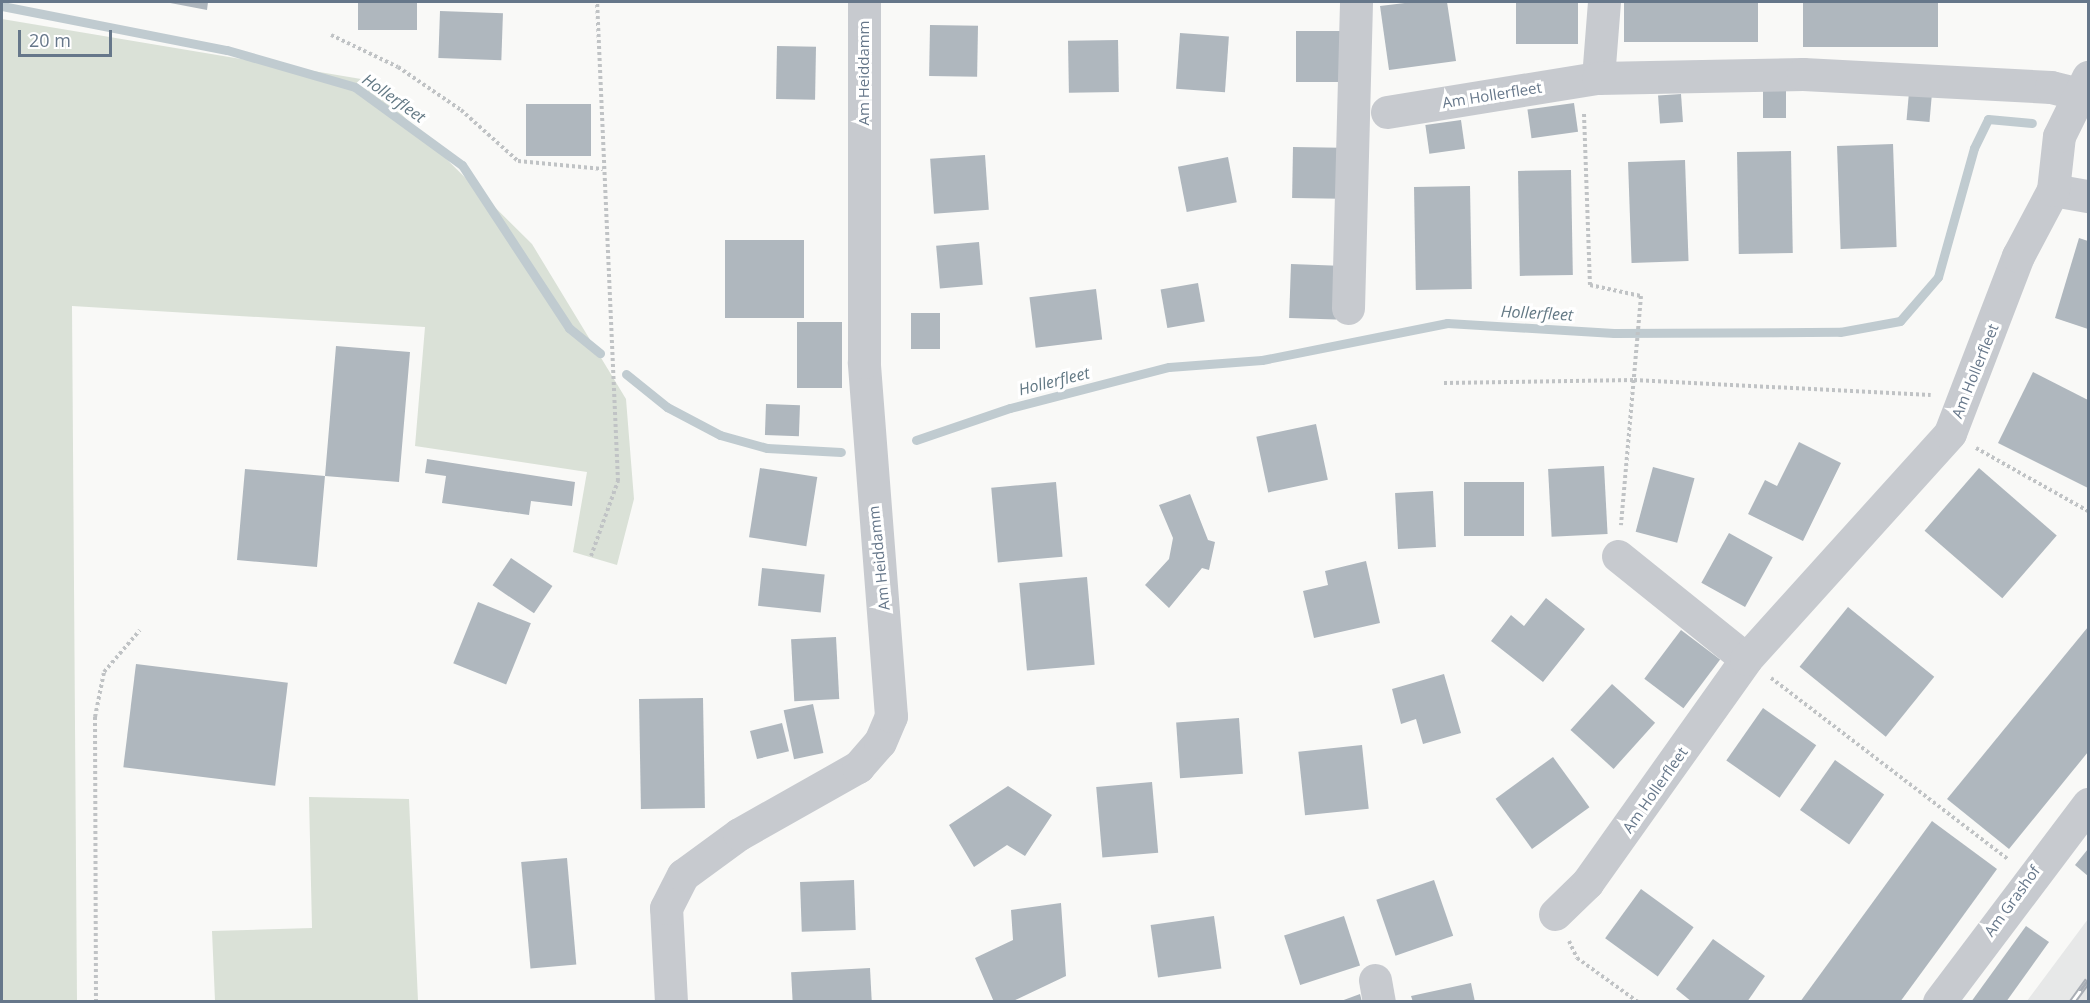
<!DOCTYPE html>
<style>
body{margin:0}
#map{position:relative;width:2090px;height:1003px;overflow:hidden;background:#f9f9f7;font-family:"Open Sans",sans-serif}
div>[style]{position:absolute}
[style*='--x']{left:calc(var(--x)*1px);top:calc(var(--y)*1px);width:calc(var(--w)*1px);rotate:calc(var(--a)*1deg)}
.built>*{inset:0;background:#e7e8e8}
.green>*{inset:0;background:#dae1d7}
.stream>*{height:9px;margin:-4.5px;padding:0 4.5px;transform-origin:4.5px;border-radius:4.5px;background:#c0cbd0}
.building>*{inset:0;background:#afb7be;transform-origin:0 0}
.path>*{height:4px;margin-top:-2px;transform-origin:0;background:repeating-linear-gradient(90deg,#c0c3c5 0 3px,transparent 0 6px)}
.minor>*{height:33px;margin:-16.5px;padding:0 16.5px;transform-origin:16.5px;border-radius:16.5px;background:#c7cacf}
.rail>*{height:7px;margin-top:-3.5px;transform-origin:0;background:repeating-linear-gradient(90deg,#fff 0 14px,#a9aeb5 0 28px);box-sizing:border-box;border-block:2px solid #a9aeb5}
span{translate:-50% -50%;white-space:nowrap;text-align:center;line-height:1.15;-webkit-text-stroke:6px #fff;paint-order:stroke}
.street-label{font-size:15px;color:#66778a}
.water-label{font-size:16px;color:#627884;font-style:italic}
.frame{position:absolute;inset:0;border:3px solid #66778a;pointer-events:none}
.scale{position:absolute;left:18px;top:30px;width:94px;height:27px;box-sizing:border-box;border:3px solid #66778a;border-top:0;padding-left:8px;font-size:18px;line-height:21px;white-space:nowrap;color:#66778a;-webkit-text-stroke:4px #fff;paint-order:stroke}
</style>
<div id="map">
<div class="built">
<i style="clip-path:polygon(2088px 918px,2088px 1001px,2027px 1001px,2088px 919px)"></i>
</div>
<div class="green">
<i style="clip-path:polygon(2px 19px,367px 80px,532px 244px,626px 399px,634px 499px,617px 565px,573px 552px,587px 472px,415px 446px,425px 327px,72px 306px,77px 1001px,2px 1001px)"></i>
<i style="clip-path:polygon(309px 797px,409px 799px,418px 1001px,215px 1001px,212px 931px,312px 928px)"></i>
</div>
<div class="stream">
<i style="--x:2;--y:6;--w:229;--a:11.1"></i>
<i style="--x:227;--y:50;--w:133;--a:16.1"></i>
<i style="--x:355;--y:87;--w:132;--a:36.1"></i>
<i style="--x:462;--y:165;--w:195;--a:56.7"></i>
<i style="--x:569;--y:328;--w:40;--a:39"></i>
<i style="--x:626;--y:374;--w:53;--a:38.8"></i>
<i style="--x:667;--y:407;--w:60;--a:27.8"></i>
<i style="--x:720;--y:435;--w:49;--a:15.5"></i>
<i style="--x:767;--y:448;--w:74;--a:3.1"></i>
<i style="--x:916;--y:440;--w:99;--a:-18.8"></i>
<i style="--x:1010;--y:408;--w:164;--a:-14.5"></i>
<i style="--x:1169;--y:367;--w:93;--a:-4.3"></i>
<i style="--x:1262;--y:360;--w:189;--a:-11.3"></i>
<i style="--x:1447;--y:323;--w:167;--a:3.4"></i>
<i style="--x:1614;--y:333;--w:226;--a:-0.3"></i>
<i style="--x:1840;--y:332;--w:61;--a:-10.4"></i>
<i style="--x:1900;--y:321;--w:58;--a:-49.2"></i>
<i style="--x:1938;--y:277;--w:134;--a:-74.4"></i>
<i style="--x:1974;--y:148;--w:32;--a:-64"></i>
<i style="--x:1988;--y:119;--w:44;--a:5.2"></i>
</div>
<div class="building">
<i style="clip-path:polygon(165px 2px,208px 2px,207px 10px)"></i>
<i style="left:358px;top:2px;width:59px;height:28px"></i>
<i style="clip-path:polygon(1413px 2px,1447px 2px,1456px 61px,1389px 70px,1380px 6px)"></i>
<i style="left:1516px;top:2px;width:62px;height:42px"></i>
<i style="left:1624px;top:2px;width:134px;height:40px"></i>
<i style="left:1803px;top:2px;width:135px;height:45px"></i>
<i style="left:440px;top:11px;width:63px;height:47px;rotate:2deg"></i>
<i style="left:930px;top:25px;width:48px;height:51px;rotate:1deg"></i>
<i style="left:1296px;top:31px;width:48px;height:51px"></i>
<i style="left:1180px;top:33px;width:49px;height:56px;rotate:4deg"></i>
<i style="left:1118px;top:40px;width:52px;height:50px;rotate:89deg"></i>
<i style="left:777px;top:46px;width:39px;height:53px;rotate:1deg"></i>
<i style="left:1786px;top:89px;width:29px;height:23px;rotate:90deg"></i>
<i style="left:1909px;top:92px;width:23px;height:28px;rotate:5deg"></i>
<i style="left:1681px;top:94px;width:28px;height:23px;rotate:86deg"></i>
<i style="left:1574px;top:103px;width:29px;height:47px;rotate:82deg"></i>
<i style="left:526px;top:104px;width:65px;height:52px"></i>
<i style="left:1461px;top:120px;width:29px;height:36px;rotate:82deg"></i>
<i style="left:1893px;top:144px;width:103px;height:56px;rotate:88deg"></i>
<i style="left:1293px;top:147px;width:48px;height:51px;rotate:1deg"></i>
<i style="left:1791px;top:151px;width:102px;height:54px;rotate:89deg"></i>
<i style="left:985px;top:155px;width:55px;height:55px;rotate:86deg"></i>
<i style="left:1228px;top:157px;width:46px;height:51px;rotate:79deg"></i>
<i style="left:1685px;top:160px;width:101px;height:57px;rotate:88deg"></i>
<i style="left:1571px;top:170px;width:105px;height:53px;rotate:89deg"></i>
<i style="left:1470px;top:186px;width:103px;height:56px;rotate:89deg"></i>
<i style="clip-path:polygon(2079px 238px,2088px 241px,2088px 329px,2055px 318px)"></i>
<i style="left:725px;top:240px;width:79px;height:78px"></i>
<i style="left:979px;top:242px;width:43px;height:43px;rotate:85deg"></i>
<i style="left:1291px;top:264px;width:47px;height:54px;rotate:2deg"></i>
<i style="left:1198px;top:283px;width:39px;height:38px;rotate:80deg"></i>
<i style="left:1096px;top:289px;width:51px;height:67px;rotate:83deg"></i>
<i style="left:911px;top:313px;width:29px;height:36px"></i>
<i style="left:797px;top:322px;width:45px;height:66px"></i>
<i style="clip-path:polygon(336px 346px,410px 352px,399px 482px,325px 476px,317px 567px,237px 560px,245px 469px,325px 476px)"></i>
<i style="clip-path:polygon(2033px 372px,2088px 400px,2088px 488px,1998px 443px)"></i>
<i style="left:766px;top:404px;width:34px;height:31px;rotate:2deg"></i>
<i style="left:1316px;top:424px;width:57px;height:61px;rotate:78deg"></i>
<i style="clip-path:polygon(1799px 442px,1841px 463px,1803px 541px,1748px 514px,1765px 480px,1777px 486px)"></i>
<i style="clip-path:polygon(427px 459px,575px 482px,572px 506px,531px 501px,529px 515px,442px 503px,446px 476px,425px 473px)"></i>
<i style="left:1604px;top:466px;width:68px;height:56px;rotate:87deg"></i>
<i style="left:1653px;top:467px;width:43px;height:67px;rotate:15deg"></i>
<i style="left:760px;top:468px;width:58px;height:70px;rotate:9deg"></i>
<i style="left:1979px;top:468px;width:103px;height:83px;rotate:41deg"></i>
<i style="left:1056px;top:482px;width:75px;height:65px;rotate:85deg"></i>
<i style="left:1464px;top:482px;width:60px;height:54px"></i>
<i style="left:1433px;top:491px;width:56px;height:38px;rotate:87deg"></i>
<i style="clip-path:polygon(1190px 494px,1208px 540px,1215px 542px,1209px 570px,1202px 568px,1169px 608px,1145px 585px,1169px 559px,1173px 538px,1159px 505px)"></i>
<i style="left:1729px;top:533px;width:50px;height:57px;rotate:29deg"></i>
<i style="left:511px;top:558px;width:50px;height:33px;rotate:34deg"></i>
<i style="clip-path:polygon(1366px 561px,1380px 623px,1314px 638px,1303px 591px,1328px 585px,1325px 571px)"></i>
<i style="left:762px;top:568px;width:63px;height:38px;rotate:6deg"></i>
<i style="left:1087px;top:577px;width:88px;height:68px;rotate:85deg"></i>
<i style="clip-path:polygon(1546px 598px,1585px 629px,1543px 682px,1491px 641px,1511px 615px,1524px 626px)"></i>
<i style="left:478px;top:602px;width:57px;height:66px;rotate:22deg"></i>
<i style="left:1848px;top:607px;width:111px;height:77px;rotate:39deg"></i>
<i style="clip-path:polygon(2088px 627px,2088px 752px,2009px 849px,1947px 799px)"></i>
<i style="left:1681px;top:630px;width:49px;height:61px;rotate:37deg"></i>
<i style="left:836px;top:637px;width:62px;height:45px;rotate:87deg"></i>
<i style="left:136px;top:664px;width:153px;height:104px;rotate:7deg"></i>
<i style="clip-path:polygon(1444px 674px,1461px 733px,1423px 744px,1416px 719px,1401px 724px,1392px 689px)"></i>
<i style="left:1612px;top:684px;width:58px;height:62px;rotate:42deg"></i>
<i style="left:703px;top:698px;width:110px;height:64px;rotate:89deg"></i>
<i style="left:813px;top:704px;width:50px;height:30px;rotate:78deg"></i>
<i style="left:1763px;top:708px;width:65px;height:64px;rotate:35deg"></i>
<i style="left:1239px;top:718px;width:56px;height:63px;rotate:86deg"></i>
<i style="left:782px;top:723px;width:29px;height:33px;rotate:76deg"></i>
<i style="left:1362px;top:745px;width:64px;height:64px;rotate:84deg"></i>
<i style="left:1553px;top:757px;width:62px;height:71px;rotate:54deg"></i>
<i style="left:1835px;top:760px;width:60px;height:61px;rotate:35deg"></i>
<i style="left:1152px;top:782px;width:71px;height:56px;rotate:85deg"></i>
<i style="clip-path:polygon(1008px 786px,1052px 815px,1025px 856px,1007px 845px,974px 867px,949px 825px)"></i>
<i style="clip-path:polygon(1932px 821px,1997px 869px,1952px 931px,1900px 1002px,1800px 1002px)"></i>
<i style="clip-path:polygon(2088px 849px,2088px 876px,2075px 865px)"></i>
<i style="left:567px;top:858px;width:107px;height:46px;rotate:85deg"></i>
<i style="left:854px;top:880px;width:50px;height:54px;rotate:88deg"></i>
<i style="left:1434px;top:880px;width:59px;height:61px;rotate:71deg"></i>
<i style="left:1641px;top:889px;width:65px;height:61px;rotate:36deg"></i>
<i style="clip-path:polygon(1061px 903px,1066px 976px,1011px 1002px,994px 1002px,975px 958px,1013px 940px,1011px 910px)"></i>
<i style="left:1214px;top:916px;width:53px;height:64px;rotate:82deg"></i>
<i style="left:1344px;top:916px;width:52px;height:63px;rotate:72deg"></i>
<i style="clip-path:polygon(2026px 926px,2049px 942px,2006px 1002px,1971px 1002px)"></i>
<i style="clip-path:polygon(1713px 939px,1765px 976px,1747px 1002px,1692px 1002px,1676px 989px)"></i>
<i style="left:870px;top:968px;width:34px;height:79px;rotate:87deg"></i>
<i style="clip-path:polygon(1471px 983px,1475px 1002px,1413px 1002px,1411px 996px)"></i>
<i style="clip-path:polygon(1360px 994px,1362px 1002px,1341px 1002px,1341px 1001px)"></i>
</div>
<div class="path">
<i style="--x:331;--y:35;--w:74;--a:25.5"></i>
<i style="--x:398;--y:67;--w:76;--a:34.3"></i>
<i style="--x:461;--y:110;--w:76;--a:41.8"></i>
<i style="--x:518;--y:161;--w:85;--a:5.4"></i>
<i style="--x:1584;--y:114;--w:171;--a:88"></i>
<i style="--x:1590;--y:285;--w:52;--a:12.2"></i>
<i style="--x:1641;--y:296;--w:230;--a:95"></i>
<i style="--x:1444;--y:383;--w:190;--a:-0.9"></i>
<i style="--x:1634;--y:380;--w:297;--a:2.9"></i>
<i style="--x:1976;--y:448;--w:129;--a:29.4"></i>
<i style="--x:591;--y:556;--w:80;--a:-70.2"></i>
<i style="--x:618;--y:481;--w:479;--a:-92.5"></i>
<i style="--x:1771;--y:678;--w:298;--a:37.4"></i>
<i style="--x:1569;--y:941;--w:19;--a:65"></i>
<i style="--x:1577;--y:958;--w:75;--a:35.8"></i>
<i style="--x:96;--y:1002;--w:285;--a:-90.2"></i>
<i style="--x:95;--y:717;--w:46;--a:-78.7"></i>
<i style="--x:104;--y:672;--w:55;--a:-49.4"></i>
</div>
<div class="minor">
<i style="--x:1598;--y:78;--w:76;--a:-85.5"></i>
<i style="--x:1387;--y:112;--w:214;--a:-9.2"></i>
<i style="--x:1598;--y:78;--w:205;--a:-1.1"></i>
<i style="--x:1803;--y:74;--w:248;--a:3"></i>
<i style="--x:2051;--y:87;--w:29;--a:14"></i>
<i style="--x:2053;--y:190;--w:36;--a:10"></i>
<i style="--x:1348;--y:308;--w:306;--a:-88.5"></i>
<i style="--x:1618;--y:556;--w:164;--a:38.8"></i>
<i style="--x:1555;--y:914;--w:45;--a:-44.1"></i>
<i style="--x:1587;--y:883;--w:275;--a:-54.6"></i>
<i style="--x:1746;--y:659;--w:304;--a:-47.9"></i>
<i style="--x:1950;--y:433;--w:190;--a:-69"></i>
<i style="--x:2018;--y:256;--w:75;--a:-62.1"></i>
<i style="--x:2053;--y:190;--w:54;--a:-83.7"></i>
<i style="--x:2059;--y:136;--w:66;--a:-63.8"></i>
<i style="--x:1375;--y:980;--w:22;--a:80"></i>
<i style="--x:671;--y:1002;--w:94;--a:-93"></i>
<i style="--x:666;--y:908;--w:37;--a:-63"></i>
<i style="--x:683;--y:875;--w:69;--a:-36.2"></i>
<i style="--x:739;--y:834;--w:137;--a:-29.4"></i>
<i style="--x:858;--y:767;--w:33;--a:-49"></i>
<i style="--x:880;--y:742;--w:28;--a:-67"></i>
<i style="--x:891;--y:716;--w:355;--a:-94.4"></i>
<i style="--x:864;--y:362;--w:360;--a:-90"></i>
<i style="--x:1939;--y:1002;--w:248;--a:-53"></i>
</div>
<div class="rail">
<i style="--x:2072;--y:1002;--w:27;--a:-54"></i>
</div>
<div class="street-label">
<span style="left:864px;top:73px;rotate:-90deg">Am Heiddamm</span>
<span style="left:1492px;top:95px;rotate:-9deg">Am Hollerfleet</span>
<span style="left:1975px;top:371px;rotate:-68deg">Am Hollerfleet</span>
<span style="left:879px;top:558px;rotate:-96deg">Am Heiddamm</span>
<span style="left:1655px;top:790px;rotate:-55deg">Am Hollerfleet</span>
<span style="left:2012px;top:901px;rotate:-54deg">Am Grashof</span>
</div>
<div class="water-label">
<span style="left:394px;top:98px;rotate:35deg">Hollerfleet</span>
<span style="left:1537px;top:313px;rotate:3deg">Hollerfleet</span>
<span style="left:1054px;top:381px;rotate:-14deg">Hollerfleet</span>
</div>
<div class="frame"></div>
<div class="scale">20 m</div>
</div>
